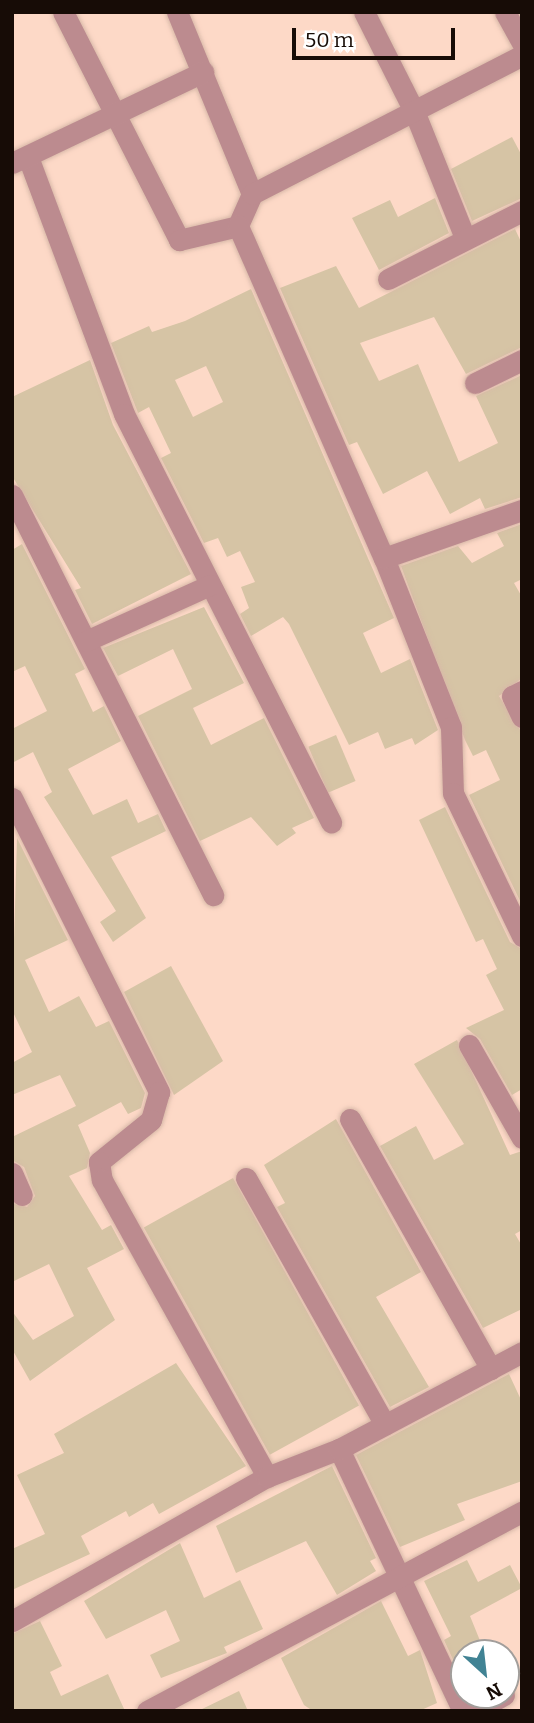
<!DOCTYPE html>
<style>
body{margin:0}
#map{position:relative;width:534px;height:1723px;overflow:hidden;background:#fdd9c7;font-family:Bitter,serif}
div>[style]{position:absolute}
[style*='--x']{left:calc(var(--x)*1px);top:calc(var(--y)*1px);width:calc(var(--w)*1px);rotate:calc(var(--a)*1deg)}
.building>*{inset:0;background:#d6c4a5;transform-origin:0 0}
.roads{filter:drop-shadow(0 0 2px #d8b8a8) drop-shadow(0 0 2px #d8b8a8)}
.minor>*{height:21px;margin:-10.5px;padding:0 10.5px;transform-origin:10.5px;border-radius:10.5px;background:#bc8b8f}
span{translate:-50% -50%;white-space:nowrap;text-align:center;line-height:1.15;-webkit-text-stroke:5px #fff;paint-order:stroke}
.frame{position:absolute;inset:0;border:14px solid #170c06;pointer-events:none}
.north{position:absolute;left:450px;top:1639px;width:70px;height:70px;box-sizing:border-box;background:#fff;border:2px solid #a29e9b;border-radius:50%;rotate:153deg;font-size:19px;font-weight:700;line-height:28px;text-align:center;color:#170c06}
.north::after{content:'';display:block;margin:auto;width:24px;height:32px;background:#418394;clip-path:polygon(50% 0,100% 100%,50% 72%,0 100%)}
.scale{position:absolute;left:292px;top:28px;width:163px;height:32px;box-sizing:border-box;border:4px solid #170c06;border-top:0;padding-left:9px;font-size:21px;line-height:24px;white-space:nowrap;color:#170c06;-webkit-text-stroke:5px #fff;paint-order:stroke}
</style>
<div id="map">
<div class="building">
<i style="clip-path:polygon(512px 137px,522px 156px,522px 198px,472px 221px,451px 169px)"></i>
<i style="clip-path:polygon(435px 198px,449px 233px,379px 270px,352px 218px,390px 200px,398px 217px)"></i>
<i style="clip-path:polygon(515px 229px,522px 244px,522px 347px,466px 374px,434px 317px,360px 343px,379px 381px,418px 364px,459px 462px,498px 443px,476px 396px,522px 375px,522px 497px,485px 509px,480px 498px,450px 514px,427px 471px,383px 494px,357px 442px,349px 445px,280px 288px,336px 266px,359px 308px)"></i>
<i style="clip-path:polygon(evenodd,251px 289px,394px 618px,363px 633px,381px 673px,410px 659px,438px 730px,415px 745px,412px 738px,385px 749px,378px 732px,349px 745px,289px 624px,283px 617px,251px 636px,240px 614px,249px 608px,241px 587px,255px 582px,240px 551px,227px 557px,218px 538px,204px 543px,161px 458px,171px 453px,149px 407px,138px 413px,111px 343px,149px 326px,152px 332px,185px 321px,251px 289px,206px 366px,223px 402px,193px 417px,175px 380px,206px 366px)"></i>
<i style="clip-path:polygon(90px 360px,113px 425px,191px 574px,92px 624px,75px 590px,81px 588px,12px 476px,12px 397px)"></i>
<i style="clip-path:polygon(522px 524px,522px 579px,514px 583px,522px 597px,522px 678px,499px 696px,522px 733px,522px 905px,469px 795px,500px 780px,486px 750px,473px 756px,465px 740px,401px 566px,458px 546px,472px 563px,504px 546px,497px 533px)"></i>
<i style="clip-path:polygon(22px 544px,85px 669px,75px 674px,93px 712px,104px 706px,121px 741px,68px 769px,93px 815px,127px 799px,138px 823px,158px 814px,166px 831px,111px 857px,146px 918px,113px 942px,100px 922px,116px 911px,44px 797px,52px 792px,33px 752px,12px 763px,12px 729px,47px 711px,25px 666px,12px 672px,12px 550px)"></i>
<i style="clip-path:polygon(204px 607px,244px 683px,193px 708px,211px 745px,264px 718px,314px 818px,292px 828px,296px 833px,277px 846px,251px 817px,200px 841px,138px 716px,192px 689px,173px 649px,118px 676px,103px 648px)"></i>
<i style="left:336px;top:735px;width:50px;height:30px;rotate:67deg"></i>
<i style="clip-path:polygon(445px 807px,510px 942px,522px 949px,522px 1089px,512px 1095px,480px 1039px,466px 1028px,504px 1010px,486px 975px,497px 969px,483px 939px,476px 942px,419px 820px)"></i>
<i style="clip-path:polygon(17px 838px,68px 940px,25px 960px,49px 1012px,79px 996px,96px 1027px,109px 1021px,145px 1093px,141px 1108px,128px 1114px,121px 1102px,78px 1125px,90px 1153px,87px 1168px,69px 1176px,102px 1230px,111px 1225px,124px 1249px,87px 1268px,115px 1320px,30px 1381px,12px 1349px,12px 1311px,33px 1340px,74px 1316px,49px 1264px,12px 1282px,12px 1203px,27px 1207px,35px 1196px,24px 1167px,12px 1160px,12px 1137px,76px 1106px,60px 1075px,12px 1095px,12px 1063px,32px 1052px,12px 1010px)"></i>
<i style="clip-path:polygon(171px 966px,223px 1061px,174px 1095px,124px 992px)"></i>
<i style="clip-path:polygon(457px 1040px,510px 1155px,522px 1151px,522px 1230px,515px 1234px,522px 1246px,522px 1309px,483px 1328px,380px 1146px,416px 1126px,434px 1160px,464px 1144px,414px 1064px)"></i>
<i style="clip-path:polygon(336px 1119px,421px 1272px,376px 1297px,429px 1387px,390px 1407px,277px 1207px,285px 1203px,264px 1165px)"></i>
<i style="left:233px;top:1178px;width:260px;height:102px;rotate:61deg"></i>
<i style="clip-path:polygon(176px 1363px,246px 1466px,159px 1514px,153px 1503px,129px 1517px,126px 1511px,81px 1536px,90px 1554px,12px 1590px,12px 1549px,45px 1534px,17px 1475px,64px 1453px,54px 1434px)"></i>
<i style="clip-path:polygon(509px 1374px,522px 1402px,522px 1481px,457px 1504px,465px 1520px,400px 1547px,356px 1455px)"></i>
<i style="clip-path:polygon(332px 1466px,376px 1558px,370px 1561px,376px 1571px,337px 1595px,306px 1541px,236px 1573px,216px 1526px)"></i>
<i style="clip-path:polygon(180px 1543px,204px 1598px,240px 1580px,263px 1629px,224px 1647px,227px 1653px,161px 1678px,150px 1655px,180px 1641px,166px 1610px,106px 1639px,84px 1601px)"></i>
<i style="clip-path:polygon(467px 1560px,478px 1582px,510px 1565px,522px 1588px,470px 1616px,485px 1653px,464px 1653px,455px 1664px,444px 1640px,451px 1636px,424px 1581px)"></i>
<i style="clip-path:polygon(381px 1601px,408px 1656px,420px 1650px,437px 1703px,419px 1711px,313px 1711px,304px 1705px,281px 1658px)"></i>
<i style="clip-path:polygon(40px 1621px,62px 1666px,50px 1672px,61px 1696px,108px 1674px,125px 1711px,12px 1711px,12px 1634px)"></i>
<i style="clip-path:polygon(239px 1691px,248px 1711px,198px 1711px)"></i>
</div>
<div class="roads">
<div class="minor">
<i style="--x:63;--y:12;--w:256;--a:63"></i>
<i style="--x:179;--y:240;--w:61;--a:-13.3"></i>
<i style="--x:177;--y:12;--w:197;--a:67.6"></i>
<i style="--x:252;--y:194;--w:35;--a:114"></i>
<i style="--x:238;--y:226;--w:363;--a:66.3"></i>
<i style="--x:384;--y:558;--w:182;--a:68.4"></i>
<i style="--x:451;--y:727;--w:66;--a:88.3"></i>
<i style="--x:453;--y:793;--w:159;--a:64.2"></i>
<i style="--x:364;--y:12;--w:111;--a:63.2"></i>
<i style="--x:414;--y:111;--w:137;--a:68.1"></i>
<i style="--x:505;--y:12;--w:35;--a:61"></i>
<i style="--x:28;--y:157;--w:274;--a:69.5"></i>
<i style="--x:124;--y:414;--w:458;--a:63.1"></i>
<i style="--x:12;--y:163;--w:212;--a:-25.5"></i>
<i style="--x:252;--y:194;--w:304;--a:-27.2"></i>
<i style="--x:388;--y:279;--w:150;--a:-26.9"></i>
<i style="--x:475;--y:383;--w:52;--a:-26.1"></i>
<i style="--x:12;--y:495;--w:448;--a:63.3"></i>
<i style="--x:384;--y:558;--w:146;--a:-19.2"></i>
<i style="--x:86;--y:641;--w:136;--a:-24.3"></i>
<i style="--x:522;--y:691;--w:11;--a:153"></i>
<i style="--x:512;--y:696;--w:23;--a:65"></i>
<i style="--x:12;--y:798;--w:329;--a:63.4"></i>
<i style="--x:159;--y:1092;--w:29;--a:106"></i>
<i style="--x:151;--y:1120;--w:67;--a:141.1"></i>
<i style="--x:99;--y:1162;--w:18;--a:81"></i>
<i style="--x:102;--y:1180;--w:340;--a:60.9"></i>
<i style="--x:469;--y:1045;--w:107;--a:60.3"></i>
<i style="--x:350;--y:1119;--w:287;--a:60.6"></i>
<i style="--x:12;--y:1173;--w:24;--a:66"></i>
<i style="--x:246;--y:1178;--w:283;--a:60.6"></i>
<i style="--x:339;--y:1449;--w:290;--a:64.7"></i>
<i style="--x:12;--y:1621;--w:293;--a:-29.5"></i>
<i style="--x:267;--y:1477;--w:77;--a:-21.3"></i>
<i style="--x:339;--y:1449;--w:207;--a:-27.9"></i>
<i style="--x:147;--y:1711;--w:425;--a:-28"></i>
<i style="--x:475;--y:1711;--w:33;--a:-29"></i>
</div>
</div>
<div class="frame"></div>
<div class="north">N</div>
<div class="scale">50 m</div>
</div>
